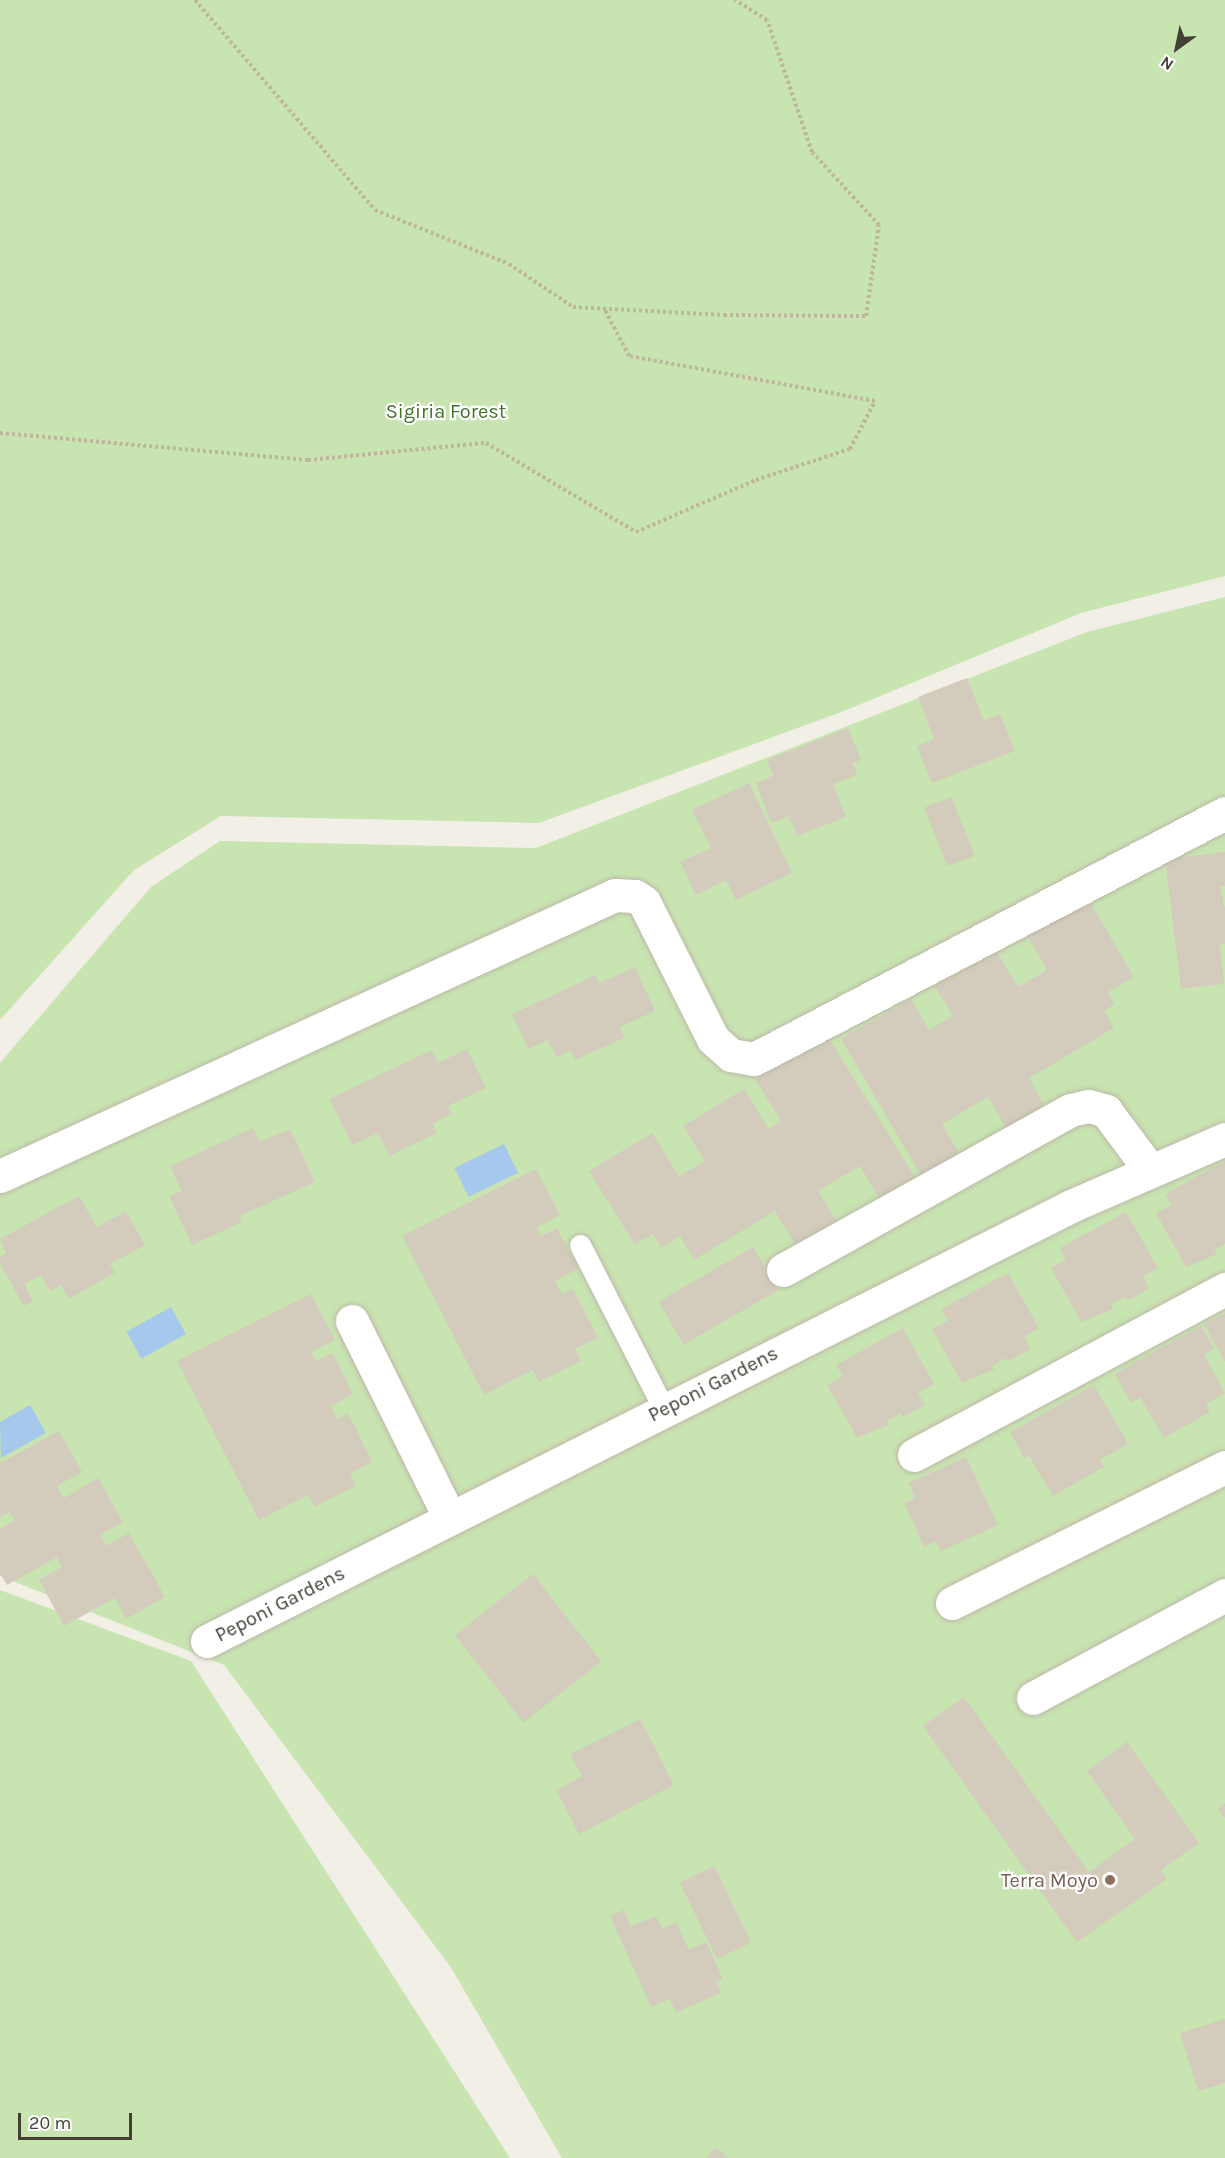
<!DOCTYPE html>
<style>
body{margin:0}
#map{position:relative;width:1225px;height:2158px;overflow:hidden;background:#f2efe6;font-family:Karla,sans-serif}
div>[style]{position:absolute}
[style*='--x']{left:calc(var(--x)*1px);top:calc(var(--y)*1px);width:calc(var(--w)*1px);rotate:calc(var(--a)*1deg)}
.green>*{inset:0;background:#c8e4b1}
.water>*{inset:0;background:#a5c8ec;transform-origin:0 0}
.building>*{inset:0;background:#d3ccbc;transform-origin:0 0}
.path>*{height:4px;margin-top:-2px;transform-origin:0;background:repeating-linear-gradient(90deg,#beb59b 0 3px,transparent 0 6px)}
.roads{filter:drop-shadow(0 0 2px #bdb8a9) drop-shadow(0 0 2px #bdb8a9)}
.service>*{height:21px;margin:-10.5px;padding:0 10.5px;transform-origin:10.5px;border-radius:10.5px;background:#fff}
.minor>*{height:33px;margin:-16.5px;padding:0 16.5px;transform-origin:16.5px;border-radius:16.5px;background:#fff}
.dots>*{width:16px;height:16px;translate:-50% -50%;box-sizing:border-box;border:3px solid #fff;border-radius:50%}
span{translate:-50% -50%;white-space:nowrap;text-align:center;line-height:1.15;-webkit-text-stroke:4.5px #fff;paint-order:stroke}
.park-label{font-size:20px;color:#40722c}
.street-label{font-size:20px;color:#444036}
.education-label{font-size:20px;color:#785e54}
.right{translate:-100% -50%;text-align:right}
.north{position:absolute;left:1147px;top:18px;width:60px;height:60px;-webkit-text-stroke:4px #fff;paint-order:stroke;rotate:213deg;font-size:16px;font-weight:700;line-height:24px;text-align:center;color:#444036}
.north::after{content:'';display:block;margin:auto;width:21px;height:27px;background:#444036;clip-path:polygon(50% 0,100% 100%,50% 72%,0 100%)}
.scale{position:absolute;left:18px;top:2113px;width:114px;height:27px;box-sizing:border-box;border:3px solid #444036;border-top:0;padding-left:8px;font-size:18px;line-height:21px;white-space:nowrap;color:#444036;-webkit-text-stroke:4px #fff;paint-order:stroke}
</style>
<div id="map">
<div class="green">
<i style="clip-path:polygon(0 0,1225px 0,1225px 576px,1081px 613px,844px 711px,539px 823px,221px 816px,134px 870px,0 1020px)"></i>
<i style="clip-path:polygon(1225px 597px,1225px 2158px,562px 2158px,450px 1966px,224px 1665px,0 1576px,0 1063px,151px 887px,220px 841px,536px 848px,1087px 632px)"></i>
<i style="clip-path:polygon(0 1590px,191px 1661px,510px 2158px,0 2158px)"></i>
</div>
<div class="water">
<i style="left:504px;top:1144px;width:32px;height:55px;rotate:64deg"></i>
<i style="left:171px;top:1307px;width:31px;height:51px;rotate:61deg"></i>
<i style="clip-path:polygon(30px 1405px,46px 1433px,1px 1458px,0 1422px)"></i>
</div>
<div class="building">
<i style="clip-path:polygon(967px 678px,984px 720px,1000px 714px,1015px 751px,932px 783px,917px 746px,934px 739px,918px 697px)"></i>
<i style="clip-path:polygon(848px 728px,861px 760px,853px 763px,857px 775px,833px 784px,846px 817px,797px 836px,789px 816px,771px 823px,756px 783px,773px 776px,767px 760px)"></i>
<i style="clip-path:polygon(749px 783px,792px 873px,736px 900px,726px 880px,696px 895px,680px 862px,711px 848px,692px 810px)"></i>
<i style="left:951px;top:797px;width:63px;height:29px;rotate:68deg"></i>
<i style="clip-path:polygon(1225px 852px,1225px 886px,1220px 886px,1225px 909px,1225px 944px,1220px 945px,1224px 984px,1181px 989px,1165px 859px)"></i>
<i style="clip-path:polygon(1082px 889px,1134px 977px,1108px 992px,1115px 1004px,1104px 1011px,1114px 1028px,1029px 1078px,1046px 1108px,1008px 1131px,988px 1097px,942px 1124px,963px 1160px,925px 1182px,841px 1039px,911px 999px,929px 1030px,953px 1016px,934px 985px,995px 949px,1018px 987px,1047px 970px,1020px 924px)"></i>
<i style="clip-path:polygon(635px 967px,655px 1011px,620px 1027px,624px 1038px,575px 1060px,571px 1051px,556px 1057px,548px 1040px,528px 1049px,512px 1014px,596px 975px,599px 983px)"></i>
<i style="clip-path:polygon(827px 1035px,920px 1185px,884px 1206px,860px 1166px,818px 1191px,840px 1227px,800px 1252px,775px 1211px,694px 1260px,680px 1236px,661px 1248px,653px 1234px,635px 1245px,589px 1171px,652px 1133px,679px 1176px,705px 1161px,683px 1126px,744px 1089px,769px 1129px,781px 1121px,755px 1079px)"></i>
<i style="clip-path:polygon(467px 1049px,486px 1088px,448px 1106px,452px 1114px,432px 1124px,437px 1133px,389px 1156px,378px 1133px,352px 1145px,329px 1099px,432px 1050px,438px 1063px)"></i>
<i style="clip-path:polygon(253px 1128px,260px 1142px,290px 1129px,315px 1182px,240px 1216px,242px 1222px,192px 1245px,169px 1196px,182px 1191px,170px 1166px)"></i>
<i style="clip-path:polygon(1225px 1161px,1225px 1244px,1215px 1250px,1217px 1254px,1186px 1267px,1156px 1213px,1171px 1205px,1165px 1194px)"></i>
<i style="clip-path:polygon(536px 1169px,560px 1215px,537px 1227px,541px 1236px,557px 1228px,578px 1269px,555px 1281px,562px 1294px,573px 1289px,598px 1338px,575px 1349px,581px 1361px,539px 1382px,533px 1370px,484px 1395px,402px 1236px)"></i>
<i style="clip-path:polygon(79px 1196px,97px 1227px,126px 1211px,145px 1245px,110px 1264px,115px 1273px,69px 1299px,61px 1285px,50px 1291px,41px 1275px,24px 1284px,33px 1301px,24px 1306px,0 1264px,0 1257px,6px 1253px,0 1239px)"></i>
<i style="clip-path:polygon(1126px 1212px,1158px 1268px,1143px 1276px,1149px 1288px,1127px 1301px,1125px 1297px,1111px 1304px,1113px 1309px,1081px 1322px,1051px 1268px,1066px 1260px,1060px 1248px)"></i>
<i style="left:753px;top:1247px;width:50px;height:109px;rotate:60deg"></i>
<i style="clip-path:polygon(1008px 1273px,1039px 1328px,1024px 1337px,1031px 1349px,1008px 1361px,1006px 1358px,992px 1366px,995px 1369px,962px 1383px,932px 1329px,948px 1321px,941px 1309px)"></i>
<i style="clip-path:polygon(311px 1294px,335px 1340px,311px 1352px,316px 1361px,332px 1353px,353px 1394px,331px 1406px,337px 1419px,348px 1413px,372px 1462px,350px 1474px,356px 1486px,314px 1507px,308px 1495px,259px 1520px,177px 1361px)"></i>
<i style="clip-path:polygon(1225px 1313px,1225px 1362px,1204px 1324px)"></i>
<i style="clip-path:polygon(1201px 1326px,1214px 1349px,1204px 1354px,1225px 1393px,1206px 1404px,1210px 1412px,1164px 1438px,1140px 1397px,1131px 1403px,1115px 1374px)"></i>
<i style="clip-path:polygon(903px 1328px,934px 1384px,918px 1393px,925px 1405px,902px 1417px,900px 1413px,887px 1421px,889px 1425px,857px 1438px,827px 1385px,843px 1376px,836px 1365px)"></i>
<i style="clip-path:polygon(1094px 1385px,1128px 1444px,1100px 1460px,1104px 1467px,1053px 1496px,1029px 1456px,1024px 1458px,1010px 1432px)"></i>
<i style="clip-path:polygon(59px 1431px,82px 1472px,57px 1486px,64px 1498px,98px 1478px,123px 1522px,100px 1535px,106px 1546px,129px 1533px,165px 1597px,126px 1619px,115px 1598px,64px 1626px,39px 1580px,62px 1567px,57px 1557px,7px 1585px,0 1573px,0 1529px,15px 1520px,10px 1512px,0 1517px,0 1463px)"></i>
<i style="clip-path:polygon(966px 1457px,998px 1525px,941px 1551px,936px 1541px,924px 1547px,904px 1503px,915px 1498px,909px 1483px)"></i>
<i style="left:533px;top:1574px;width:111px;height:99px;rotate:52deg"></i>
<i style="clip-path:polygon(964px 1697px,1089px 1872px,1135px 1839px,1087px 1771px,1127px 1742px,1199px 1843px,1161px 1870px,1167px 1879px,1077px 1942px,923px 1726px)"></i>
<i style="clip-path:polygon(640px 1719px,674px 1785px,579px 1834px,556px 1790px,582px 1776px,570px 1754px)"></i>
<i style="clip-path:polygon(1225px 1803px,1225px 1818px,1218px 1809px)"></i>
<i style="left:714px;top:1866px;width:85px;height:38px;rotate:64deg"></i>
<i style="clip-path:polygon(624px 1910px,631px 1926px,656px 1916px,662px 1929px,676px 1922px,689px 1950px,706px 1942px,723px 1979px,716px 1982px,721px 1993px,676px 2012px,670px 1999px,651px 2007px,610px 1916px)"></i>
<i style="clip-path:polygon(1225px 2019px,1225px 2083px,1198px 2091px,1180px 2033px)"></i>
<i style="clip-path:polygon(716px 2147px,728px 2158px,706px 2158px)"></i>
</div>
<div class="path">
<i style="--x:195;--y:0;--w:277;--a:49.4"></i>
<i style="--x:375;--y:210;--w:144;--a:21.9"></i>
<i style="--x:509;--y:264;--w:77;--a:33.9"></i>
<i style="--x:573;--y:307;--w:151;--a:3"></i>
<i style="--x:724;--y:315;--w:142;--a:0.4"></i>
<i style="--x:866;--y:316;--w:92;--a:-81.9"></i>
<i style="--x:879;--y:225;--w:99;--a:-132.5"></i>
<i style="--x:812;--y:152;--w:139;--a:-108.8"></i>
<i style="--x:767;--y:20;--w:38;--a:-148"></i>
<i style="--x:0;--y:433;--w:309;--a:5"></i>
<i style="--x:308;--y:460;--w:179;--a:-5.5"></i>
<i style="--x:486;--y:443;--w:174;--a:30.7"></i>
<i style="--x:636;--y:532;--w:131;--a:-23.4"></i>
<i style="--x:756;--y:480;--w:99;--a:-18.3"></i>
<i style="--x:850;--y:449;--w:54;--a:-62.5"></i>
<i style="--x:875;--y:401;--w:250;--a:-169.6"></i>
<i style="--x:629;--y:356;--w:54;--a:-117.5"></i>
</div>
<div class="roads">
<div class="service">
<i style="--x:580;--y:1245;--w:184;--a:62.9"></i>
</div>
<div class="minor">
<i style="--x:0;--y:1176;--w:676;--a:-24.56"></i>
<i style="--x:615;--y:895;--w:20;--a:3"></i>
<i style="--x:635;--y:896;--w:11;--a:34"></i>
<i style="--x:644;--y:902;--w:153;--a:63.3"></i>
<i style="--x:713;--y:1039;--w:24;--a:42"></i>
<i style="--x:731;--y:1055;--w:23;--a:10"></i>
<i style="--x:754;--y:1059;--w:531;--a:-27.58"></i>
<i style="--x:783;--y:1270;--w:329;--a:-29.1"></i>
<i style="--x:1071;--y:1110;--w:18;--a:-13"></i>
<i style="--x:1089;--y:1106;--w:18;--a:16"></i>
<i style="--x:1106;--y:1111;--w:74;--a:53.3"></i>
<i style="--x:352;--y:1321;--w:220;--a:63.6"></i>
<i style="--x:914;--y:1455;--w:353;--a:-28.1"></i>
<i style="--x:952;--y:1603;--w:305;--a:-26.5"></i>
<i style="--x:207;--y:1641;--w:967;--a:-26.72"></i>
<i style="--x:1071;--y:1206;--w:168;--a:-23.5"></i>
<i style="--x:1033;--y:1698;--w:218;--a:-28.2"></i>
</div>
</div>
<div class="dots">
<i style="left:1110px;top:1880px;background:#8d6e63"></i>
</div>
<div class="park-label">
<span style="left:446px;top:411px">Sigiria Forest</span>
</div>
<div class="street-label">
<span style="left:713px;top:1384px;rotate:-27deg">Peponi Gardens</span>
<span style="left:280px;top:1604px;rotate:-27deg">Peponi Gardens</span>
</div>
<div class="education-label">
<span class="right" style="left:1098px;top:1880px">Terra Moyo</span>
</div>
<div class="north">N</div>
<div class="scale">20 m</div>
</div>
